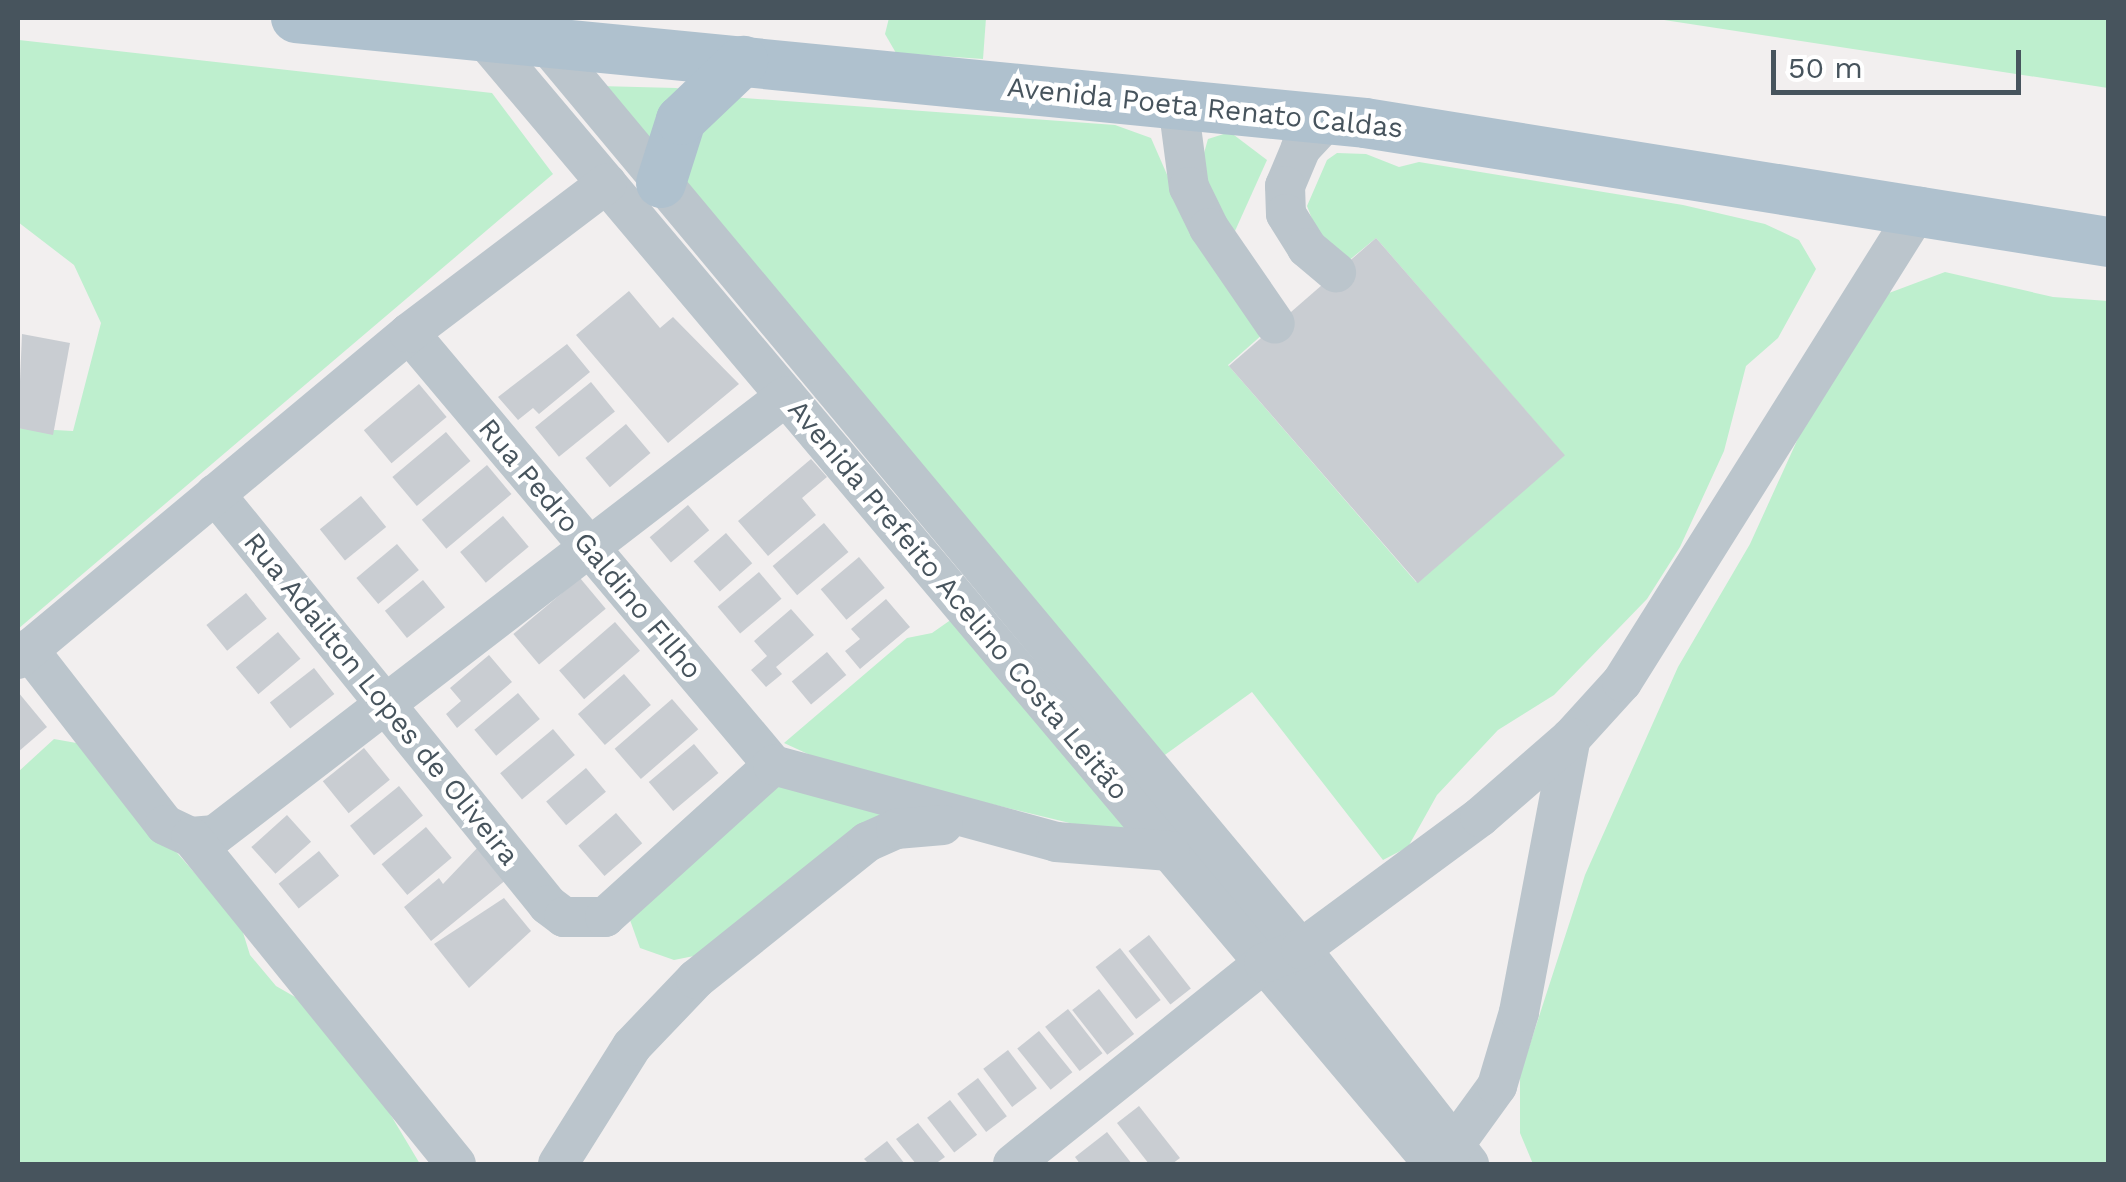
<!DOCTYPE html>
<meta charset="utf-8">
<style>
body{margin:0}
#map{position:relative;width:2126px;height:1182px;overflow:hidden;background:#f2efef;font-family:"Work Sans",sans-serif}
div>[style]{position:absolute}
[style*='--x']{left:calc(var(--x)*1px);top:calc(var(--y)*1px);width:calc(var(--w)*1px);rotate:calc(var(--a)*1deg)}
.green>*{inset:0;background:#beefce}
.building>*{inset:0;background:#c9cdd2;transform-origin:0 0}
.minor>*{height:40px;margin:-20px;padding:0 20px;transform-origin:20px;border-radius:20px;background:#bbc5cc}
.major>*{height:50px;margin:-25px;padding:0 25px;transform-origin:25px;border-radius:25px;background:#afc1ce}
span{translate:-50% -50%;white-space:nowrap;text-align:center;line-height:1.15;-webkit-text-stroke:9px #fff;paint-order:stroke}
.street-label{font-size:28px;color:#47545d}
.frame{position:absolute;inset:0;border:20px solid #47545d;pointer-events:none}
.scale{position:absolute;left:1771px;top:50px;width:250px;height:45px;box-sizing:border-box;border:5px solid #47545d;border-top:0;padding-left:12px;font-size:30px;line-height:35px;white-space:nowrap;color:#47545d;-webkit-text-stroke:8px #fff;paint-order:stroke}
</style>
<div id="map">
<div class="green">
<i style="clip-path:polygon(889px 18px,986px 18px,983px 59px,896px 53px,885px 34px)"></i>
<i style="clip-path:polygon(1651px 18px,2108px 18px,2108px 88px)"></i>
<i style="clip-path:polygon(19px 40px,492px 93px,553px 174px,18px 629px,18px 428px,73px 431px,101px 323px,74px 265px,18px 222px)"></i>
<i style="clip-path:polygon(599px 86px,676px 88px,688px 91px,651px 153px)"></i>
<i style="clip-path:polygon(731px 97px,1115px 125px,1151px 138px,1179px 202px,1263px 334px,1228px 365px,1416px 582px,1564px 455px,1376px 238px,1341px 267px,1319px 237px,1307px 206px,1327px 160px,1337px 153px,1366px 154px,1399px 167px,1419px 162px,1683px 205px,1765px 224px,1799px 240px,1816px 269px,1778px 338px,1746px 366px,1724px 451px,1680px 547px,1647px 599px,1554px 695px,1498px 730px,1437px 795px,1408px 847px,1383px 860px,1252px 692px,1162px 757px,681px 182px,683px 145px)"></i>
<i style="clip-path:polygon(1230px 132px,1267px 160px,1235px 231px,1220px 218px,1197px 178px,1208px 139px)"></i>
<i style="clip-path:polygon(1945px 272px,2053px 297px,2108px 301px,2108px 1164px,1533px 1164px,1520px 1133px,1520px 1075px,1585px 875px,1678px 667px,1750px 544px,1815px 401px,1881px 296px)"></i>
<i style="clip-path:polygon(952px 619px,1140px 840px,834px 766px,784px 743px,907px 638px,932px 633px)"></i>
<i style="clip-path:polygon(54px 739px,82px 744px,241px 926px,250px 955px,276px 986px,302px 1001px,371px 1082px,420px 1164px,18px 1164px,18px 772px)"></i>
<i style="clip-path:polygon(776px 786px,913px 813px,714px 952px,674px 960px,640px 948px,630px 920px)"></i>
</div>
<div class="building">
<i style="left:1376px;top:238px;width:288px;height:195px;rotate:49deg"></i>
<i style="clip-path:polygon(629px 291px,660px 328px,673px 317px,739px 384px,668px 443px,576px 335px)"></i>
<i style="clip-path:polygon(22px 334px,70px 343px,53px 435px,18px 428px)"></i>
<i style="clip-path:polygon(567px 344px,590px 372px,539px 414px,533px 408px,518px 420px,498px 397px)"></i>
<i style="left:591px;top:382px;width:38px;height:72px;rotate:51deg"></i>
<i style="left:419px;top:384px;width:43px;height:72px;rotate:50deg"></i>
<i style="left:626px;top:424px;width:38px;height:53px;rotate:50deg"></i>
<i style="left:446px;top:432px;width:38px;height:70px;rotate:50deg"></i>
<i style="clip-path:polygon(811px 459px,827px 477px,802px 498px,816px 515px,768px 556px,738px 521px)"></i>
<i style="left:487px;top:465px;width:38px;height:85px;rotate:50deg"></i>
<i style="left:361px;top:496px;width:40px;height:53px;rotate:51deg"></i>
<i style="left:688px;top:505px;width:33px;height:50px;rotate:50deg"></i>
<i style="left:503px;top:516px;width:40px;height:56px;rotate:50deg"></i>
<i style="left:824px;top:523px;width:38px;height:67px;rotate:50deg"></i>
<i style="left:726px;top:533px;width:40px;height:43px;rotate:49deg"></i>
<i style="left:397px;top:544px;width:34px;height:53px;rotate:50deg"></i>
<i style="left:859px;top:557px;width:40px;height:50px;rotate:50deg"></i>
<i style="left:759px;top:572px;width:35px;height:54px;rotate:50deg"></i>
<i style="left:580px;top:578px;width:40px;height:87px;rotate:50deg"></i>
<i style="left:423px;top:580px;width:35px;height:49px;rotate:51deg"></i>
<i style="left:246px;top:593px;width:33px;height:51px;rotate:51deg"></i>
<i style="clip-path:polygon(886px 599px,910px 627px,860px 669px,845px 651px,860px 639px,851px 629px)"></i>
<i style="clip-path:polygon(791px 609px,814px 635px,776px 667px,782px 674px,766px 687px,751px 670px,767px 656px,754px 641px)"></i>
<i style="left:615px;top:622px;width:38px;height:74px;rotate:49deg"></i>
<i style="left:278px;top:632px;width:35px;height:55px;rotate:50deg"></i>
<i style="left:827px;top:652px;width:30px;height:46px;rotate:50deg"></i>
<i style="clip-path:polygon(489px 655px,512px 682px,457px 728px,446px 714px,461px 701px,450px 688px)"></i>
<i style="left:314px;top:668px;width:33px;height:56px;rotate:52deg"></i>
<i style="left:624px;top:674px;width:41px;height:61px;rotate:49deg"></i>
<i style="clip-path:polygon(18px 692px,47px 727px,18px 752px)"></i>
<i style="left:518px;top:693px;width:34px;height:57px;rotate:50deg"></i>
<i style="left:672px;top:699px;width:40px;height:76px;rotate:49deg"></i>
<i style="left:553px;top:729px;width:34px;height:69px;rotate:50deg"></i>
<i style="left:694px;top:744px;width:38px;height:59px;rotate:50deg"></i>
<i style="left:364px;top:748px;width:41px;height:53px;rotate:51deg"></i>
<i style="left:586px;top:768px;width:31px;height:52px;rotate:50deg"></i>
<i style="left:399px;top:786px;width:38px;height:63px;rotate:51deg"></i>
<i style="left:616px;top:813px;width:40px;height:50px;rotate:49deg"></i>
<i style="left:287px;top:815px;width:36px;height:48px;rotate:48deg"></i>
<i style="left:426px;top:827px;width:40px;height:58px;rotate:50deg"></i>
<i style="clip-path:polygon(480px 845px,507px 879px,431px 941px,404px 907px,439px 878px,443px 884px)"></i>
<i style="left:319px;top:851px;width:32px;height:52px;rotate:51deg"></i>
<i style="clip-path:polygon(504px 898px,531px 931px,469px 988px,434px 944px)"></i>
<i style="left:1149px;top:935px;width:68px;height:26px;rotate:52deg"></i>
<i style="left:1120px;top:948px;width:66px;height:31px;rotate:52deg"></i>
<i style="left:1099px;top:989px;width:57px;height:34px;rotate:52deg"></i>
<i style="left:1068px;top:1009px;width:56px;height:29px;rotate:52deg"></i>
<i style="left:1039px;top:1031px;width:53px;height:28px;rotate:51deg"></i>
<i style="left:1008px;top:1050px;width:48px;height:31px;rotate:53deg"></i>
<i style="left:978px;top:1078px;width:48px;height:26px;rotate:53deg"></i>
<i style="left:950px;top:1100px;width:44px;height:29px;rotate:52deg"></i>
<i style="clip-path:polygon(1139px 1106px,1180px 1158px,1172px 1164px,1149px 1164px,1117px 1123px)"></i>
<i style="clip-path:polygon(918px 1123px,945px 1157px,935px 1164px,916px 1164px,896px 1139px)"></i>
<i style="clip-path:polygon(1107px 1132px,1132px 1164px,1080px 1164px,1075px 1157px)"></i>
<i style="clip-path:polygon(887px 1141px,905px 1164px,869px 1164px,864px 1159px)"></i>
</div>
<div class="minor">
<i style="--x:482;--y:36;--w:1476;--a:49.84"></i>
<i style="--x:545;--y:42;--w:1181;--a:50.19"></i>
<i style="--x:1301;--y:949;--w:273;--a:52"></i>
<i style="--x:1178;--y:104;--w:84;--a:82.5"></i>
<i style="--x:1189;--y:187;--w:46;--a:64"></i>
<i style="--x:1209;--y:228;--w:116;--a:55.5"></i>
<i style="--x:1328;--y:119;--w:40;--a:133"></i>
<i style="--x:1301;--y:148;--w:41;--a:112.8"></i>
<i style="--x:1285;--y:186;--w:28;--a:88"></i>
<i style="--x:1286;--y:214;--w:40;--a:58"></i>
<i style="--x:1307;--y:248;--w:38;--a:40"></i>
<i style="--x:409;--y:333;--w:565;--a:49.88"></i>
<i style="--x:215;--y:494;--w:529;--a:50.98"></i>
<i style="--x:548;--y:905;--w:20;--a:37"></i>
<i style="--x:564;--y:917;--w:41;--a:0"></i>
<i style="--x:605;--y:917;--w:227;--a:-42.1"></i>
<i style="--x:773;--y:765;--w:293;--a:15.2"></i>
<i style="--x:1056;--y:842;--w:114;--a:4.5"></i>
<i style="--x:28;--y:649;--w:223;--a:52.1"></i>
<i style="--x:165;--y:825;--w:29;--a:25"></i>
<i style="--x:191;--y:837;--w:24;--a:-5"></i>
<i style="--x:215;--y:835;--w:720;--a:-37.55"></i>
<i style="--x:18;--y:659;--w:509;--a:-39.82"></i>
<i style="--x:409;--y:333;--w:248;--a:-37.1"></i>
<i style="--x:191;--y:837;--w:421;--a:51"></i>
<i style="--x:1442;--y:1162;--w:94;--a:-54.1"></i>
<i style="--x:1497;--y:1086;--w:77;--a:-73.4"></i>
<i style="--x:1519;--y:1012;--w:279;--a:-79.3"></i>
<i style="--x:1571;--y:738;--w:76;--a:-47.7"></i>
<i style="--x:1622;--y:682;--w:561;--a:-57.9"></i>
<i style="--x:558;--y:1164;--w:139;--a:-57.9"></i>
<i style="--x:632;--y:1046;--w:93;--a:-46.3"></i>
<i style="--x:696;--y:979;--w:219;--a:-38.7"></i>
<i style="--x:867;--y:842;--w:32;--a:-24"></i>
<i style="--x:896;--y:829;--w:47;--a:-4.9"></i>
<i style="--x:1013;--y:1164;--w:322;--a:-38.7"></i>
<i style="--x:1264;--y:963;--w:40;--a:-21"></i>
<i style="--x:1301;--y:949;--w:222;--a:-36.4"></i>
<i style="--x:1480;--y:817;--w:121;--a:-41"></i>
</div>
<div class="major">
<i style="--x:296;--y:18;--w:1074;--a:5.61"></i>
<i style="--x:1365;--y:123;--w:752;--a:9.1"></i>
<i style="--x:661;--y:183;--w:66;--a:-72.4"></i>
<i style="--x:681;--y:120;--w:86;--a:-43.6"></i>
</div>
<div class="street-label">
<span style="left:1205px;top:108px;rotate:6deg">Avenida Poeta Renato Caldas</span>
<span style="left:590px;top:549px;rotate:50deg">Rua Pedro Galdino FIlho</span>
<span style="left:958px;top:600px;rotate:50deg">Avenida Prefeito Acelino Costa Leitão</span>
<span style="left:381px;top:699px;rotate:51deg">Rua Adailton Lopes de Oliveira</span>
</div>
<div class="frame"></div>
<div class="scale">50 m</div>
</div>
